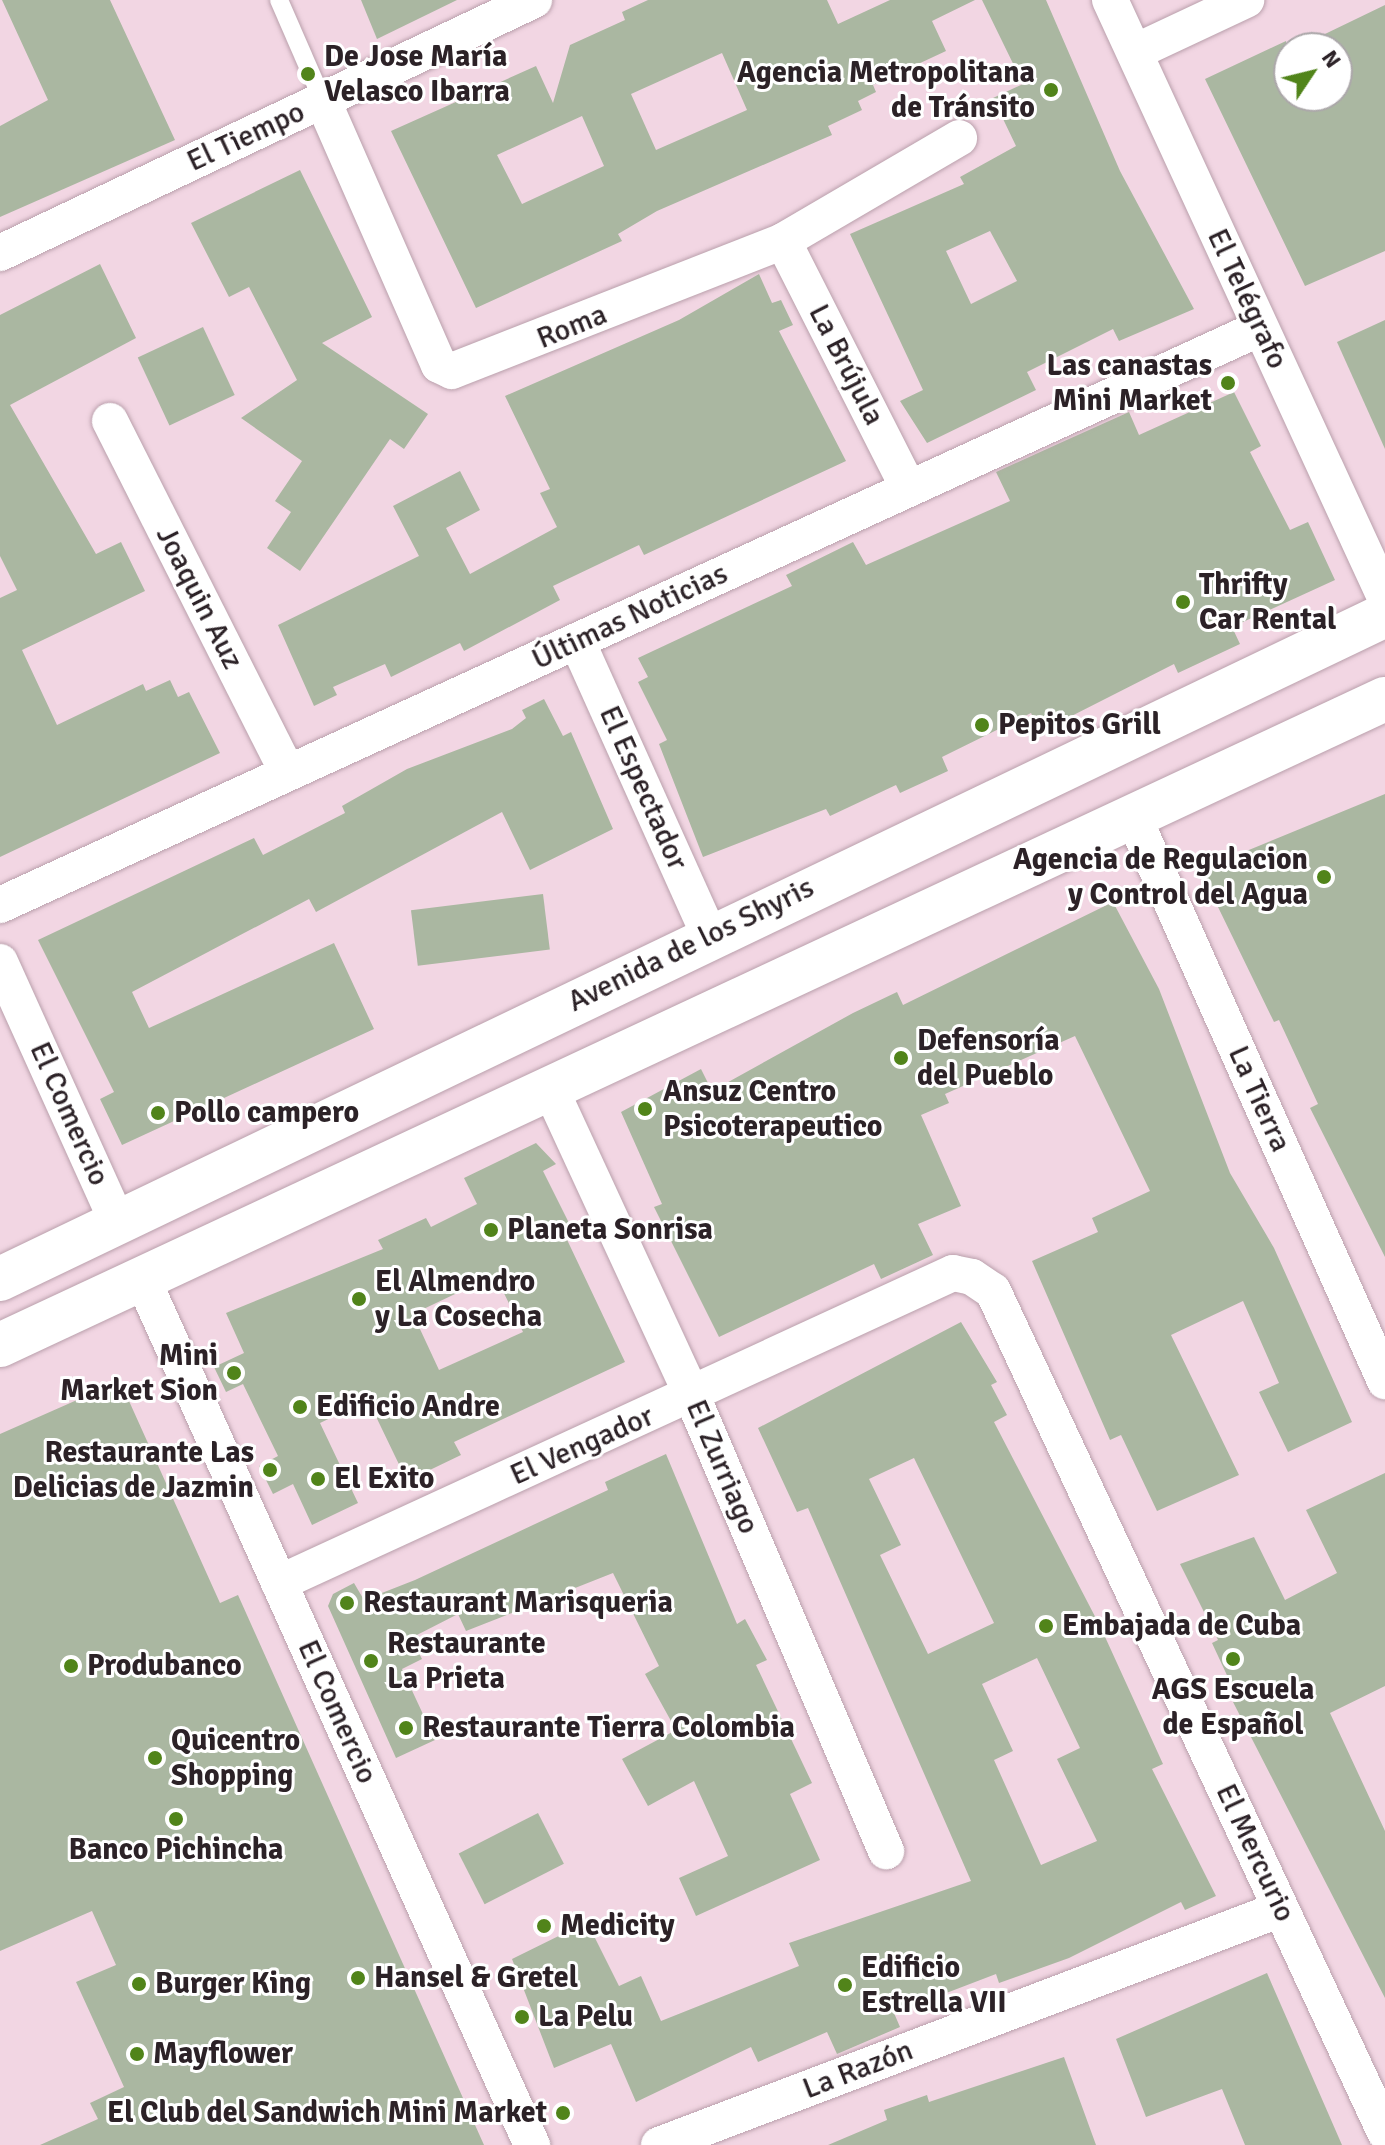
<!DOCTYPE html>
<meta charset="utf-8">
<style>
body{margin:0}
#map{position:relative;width:1385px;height:2145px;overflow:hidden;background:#f2d6e3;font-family:Signika,sans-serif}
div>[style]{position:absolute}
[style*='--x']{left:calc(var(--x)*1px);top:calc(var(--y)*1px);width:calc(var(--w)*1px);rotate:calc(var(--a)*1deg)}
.building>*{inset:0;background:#aab7a1;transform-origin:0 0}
.roads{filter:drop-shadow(0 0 2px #baa0ac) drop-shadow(0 0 2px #baa0ac)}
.lane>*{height:18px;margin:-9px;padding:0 9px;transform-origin:9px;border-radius:9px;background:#fff}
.street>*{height:36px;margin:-18px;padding:0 18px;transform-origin:18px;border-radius:18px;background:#fff}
.secondary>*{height:44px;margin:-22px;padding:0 22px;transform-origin:22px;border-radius:22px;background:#fff}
.dots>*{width:22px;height:22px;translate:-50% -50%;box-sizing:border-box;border:4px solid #fff;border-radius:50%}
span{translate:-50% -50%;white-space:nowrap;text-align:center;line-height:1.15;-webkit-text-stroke:6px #fff;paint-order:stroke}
.poi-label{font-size:30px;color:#2c2227;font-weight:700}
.left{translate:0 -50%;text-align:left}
.right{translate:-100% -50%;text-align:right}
.street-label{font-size:30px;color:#2c2227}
.north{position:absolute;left:1273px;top:32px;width:80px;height:80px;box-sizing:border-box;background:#fff;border:2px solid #aba7a9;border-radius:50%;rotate:55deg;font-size:22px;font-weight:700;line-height:32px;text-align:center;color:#2c2227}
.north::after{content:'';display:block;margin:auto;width:28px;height:36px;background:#51841a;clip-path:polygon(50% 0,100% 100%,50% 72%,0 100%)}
</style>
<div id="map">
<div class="building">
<i style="clip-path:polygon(2px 0,110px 0,175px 140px,0 217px,0 126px,48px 100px)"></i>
<i style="clip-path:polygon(361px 0,457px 0,377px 39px)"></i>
<i style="clip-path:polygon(evenodd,648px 0,827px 0,838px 24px,890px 0,975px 0,932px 21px,946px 51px,873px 85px,876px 92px,858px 101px,862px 110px,828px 126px,832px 135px,657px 211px,618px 234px,622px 241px,476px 308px,391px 131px,536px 66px,553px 103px,570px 45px,625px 20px,622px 12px,648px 0,722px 53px,747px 110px,656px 150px,631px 94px,722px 53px,648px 0,582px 116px,604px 166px,522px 204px,497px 155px,582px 116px)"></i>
<i style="clip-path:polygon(evenodd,982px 0,1046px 0,1120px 171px,1194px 309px,1119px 341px,1113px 329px,1027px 372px,1036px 390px,927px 443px,900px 401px,923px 390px,850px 234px,964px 184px,960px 177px,1016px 146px,993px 98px,1023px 84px,982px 0,990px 231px,1017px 281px,971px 304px,946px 251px,990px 231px)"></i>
<i style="clip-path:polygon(1385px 5px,1385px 251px,1305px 286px,1205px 79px,1286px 41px,1289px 96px,1337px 96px,1337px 48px,1296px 48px)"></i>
<i style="clip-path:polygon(300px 170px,372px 317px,322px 343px,428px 414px,404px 449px,390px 439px,300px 571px,267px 548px,291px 512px,275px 501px,302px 461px,241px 418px,297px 380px,249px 287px,229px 297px,191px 223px)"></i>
<i style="clip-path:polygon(100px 264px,136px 338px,10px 405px,96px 554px,121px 542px,145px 591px,22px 650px,57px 725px,143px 684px,146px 691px,170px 680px,178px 697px,189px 692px,220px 753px,0 857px,0 598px,17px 590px,0 556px,0 315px)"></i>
<i style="clip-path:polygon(759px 274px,772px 303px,781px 300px,793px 325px,779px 331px,846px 461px,644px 555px,639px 545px,553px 586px,560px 600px,464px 651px,460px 643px,391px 677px,385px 664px,333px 687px,337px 695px,314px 706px,278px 625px,419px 556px,393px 506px,460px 471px,480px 510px,446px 528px,470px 574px,557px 527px,540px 493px,550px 489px,505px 396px,679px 320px)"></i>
<i style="clip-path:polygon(1385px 320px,1385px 449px,1337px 342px)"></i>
<i style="left:203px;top:327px;width:75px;height:72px;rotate:65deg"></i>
<i style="clip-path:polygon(1234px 392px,1261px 446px,1250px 452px,1290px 530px,1308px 522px,1335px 580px,1232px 627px,1240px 644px,1178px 673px,1174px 664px,1040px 732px,1031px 713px,942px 757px,948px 771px,900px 793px,896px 785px,830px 816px,826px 809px,703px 857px,659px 744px,667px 740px,638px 682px,648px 677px,638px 658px,792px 586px,786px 575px,853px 542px,866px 565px,1010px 501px,996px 472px,1060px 443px,1129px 412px,1139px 435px)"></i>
<i style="clip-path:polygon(544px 699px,563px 736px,571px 732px,613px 829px,530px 870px,502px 812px,316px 912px,309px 899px,132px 992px,149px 1028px,334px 943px,374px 1029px,122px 1145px,100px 1099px,114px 1092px,38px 940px,254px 838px,263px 855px,345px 813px,342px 806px,407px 769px,512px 729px,526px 718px,522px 710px)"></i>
<i style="clip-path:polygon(1385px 794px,1385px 1257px,1310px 1108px,1318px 1104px,1279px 1020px,1274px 1022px,1200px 870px)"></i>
<i style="left:543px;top:894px;width:56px;height:133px;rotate:83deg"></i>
<i style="clip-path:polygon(1113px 902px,1159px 989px,1230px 1173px,1274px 1248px,1352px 1422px,1288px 1452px,1259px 1392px,1279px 1383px,1243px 1301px,1171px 1335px,1239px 1475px,1157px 1511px,1121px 1435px,1110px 1440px,1032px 1261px,1098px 1232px,1092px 1218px,1150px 1191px,1075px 1036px,945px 1094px,949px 1103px,921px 1115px,961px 1206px,918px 1224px,933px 1255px,881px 1279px,874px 1264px,719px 1337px,654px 1207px,662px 1204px,621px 1112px,701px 1069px,712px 1091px,853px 1013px,897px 992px,903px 1005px)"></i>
<i style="clip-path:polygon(evenodd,536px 1143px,556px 1164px,543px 1171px,569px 1223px,561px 1227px,625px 1362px,454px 1442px,461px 1455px,407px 1481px,368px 1400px,320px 1423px,358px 1503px,312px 1525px,293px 1484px,273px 1494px,259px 1466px,278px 1456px,243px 1384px,226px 1392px,214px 1367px,244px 1353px,226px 1313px,383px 1249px,378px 1240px,426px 1218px,431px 1227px,477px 1204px,464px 1178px,536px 1143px,495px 1275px,523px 1332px,439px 1370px,413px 1314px,495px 1275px)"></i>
<i style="clip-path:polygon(evenodd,961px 1322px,997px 1382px,991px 1385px,1007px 1415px,994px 1422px,1101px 1628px,1163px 1764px,1152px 1769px,1216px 1896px,1185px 1910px,1181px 1902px,1069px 1958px,999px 1983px,996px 1974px,894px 2013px,900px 2027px,837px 2054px,827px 2032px,758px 2062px,751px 2047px,636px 2102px,611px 2044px,554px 2068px,512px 1959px,587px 1922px,619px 1986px,641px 1976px,661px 2021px,799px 1966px,789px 1943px,971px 1881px,808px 1508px,797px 1512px,758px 1428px,961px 1322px,914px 1458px,994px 1623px,928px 1654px,880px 1555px,901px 1545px,869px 1479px,914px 1458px,961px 1322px,1037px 1658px,1080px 1748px,1057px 1759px,1097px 1841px,1041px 1865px,994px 1760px,1013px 1751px,982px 1684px,1037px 1658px)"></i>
<i style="clip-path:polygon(120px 1381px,220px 1603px,238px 1595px,484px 2145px,40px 2145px,98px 2119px,90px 2103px,124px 2087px,76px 1982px,116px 1965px,92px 1911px,0 1951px,0 1434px)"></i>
<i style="clip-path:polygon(666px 1454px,737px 1624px,745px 1619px,767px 1660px,756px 1665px,812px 1783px,790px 1794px,820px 1860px,696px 1916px,679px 1878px,728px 1856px,694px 1781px,648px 1806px,622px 1759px,676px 1730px,645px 1674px,659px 1666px,613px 1573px,466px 1631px,458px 1614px,411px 1638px,422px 1659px,402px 1669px,435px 1740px,396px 1758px,328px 1606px,333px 1594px,354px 1583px,364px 1600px,415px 1580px,608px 1490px,605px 1482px)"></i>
<i style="clip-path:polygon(1385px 1473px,1385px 1686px,1330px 1713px,1385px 1831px,1385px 1998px,1233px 1702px,1238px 1699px,1212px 1643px,1218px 1640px,1180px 1564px,1254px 1537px,1285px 1600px,1337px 1573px,1306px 1510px)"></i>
<i style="left:538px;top:1813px;width:57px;height:89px;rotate:63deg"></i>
<i style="clip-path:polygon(1267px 1973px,1342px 2145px,1245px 2145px,1222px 2089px,1146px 2117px,1116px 2039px)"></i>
<i style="clip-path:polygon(1064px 2057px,1096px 2145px,828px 2145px,887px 2120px,884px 2110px,927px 2095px,929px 2102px)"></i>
</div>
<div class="roads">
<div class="lane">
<i style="--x:279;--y:0;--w:110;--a:66.5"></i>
</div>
<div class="street">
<i style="--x:1110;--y:0;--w:657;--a:65.27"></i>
<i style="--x:1135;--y:52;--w:123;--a:-25.1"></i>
<i style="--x:323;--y:101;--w:288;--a:66.3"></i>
<i style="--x:439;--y:365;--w:14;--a:25"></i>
<i style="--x:452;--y:371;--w:356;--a:-21.4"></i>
<i style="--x:783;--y:241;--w:204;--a:-30.3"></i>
<i style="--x:783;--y:241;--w:278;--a:63.1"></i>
<i style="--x:0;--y:253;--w:591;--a:-25.35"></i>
<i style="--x:110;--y:421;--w:394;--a:63.2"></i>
<i style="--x:577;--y:641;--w:322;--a:65.8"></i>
<i style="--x:1133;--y:816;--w:619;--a:65.96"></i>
<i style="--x:0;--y:905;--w:1386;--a:-24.6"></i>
<i style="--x:0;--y:962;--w:286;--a:65.7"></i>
<i style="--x:550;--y:1088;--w:339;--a:65.2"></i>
<i style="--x:692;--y:1396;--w:495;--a:66.9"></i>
<i style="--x:142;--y:1278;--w:951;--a:65.78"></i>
<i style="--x:279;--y:1583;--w:742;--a:-24.7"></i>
<i style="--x:953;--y:1273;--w:19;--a:12"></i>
<i style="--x:972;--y:1277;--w:25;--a:34"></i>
<i style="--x:993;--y:1291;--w:928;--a:65.01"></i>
<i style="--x:659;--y:2145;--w:665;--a:-20.78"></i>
</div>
<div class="secondary">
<i style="--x:0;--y:1279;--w:1536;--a:-25.61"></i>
<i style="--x:0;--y:1345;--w:1528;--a:-25.01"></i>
</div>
</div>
<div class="dots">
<i style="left:308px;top:74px;background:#51841a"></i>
<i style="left:1051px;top:90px;background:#51841a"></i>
<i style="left:1228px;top:383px;background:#51841a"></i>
<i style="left:1183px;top:602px;background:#51841a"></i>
<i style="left:982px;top:725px;background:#51841a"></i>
<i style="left:1324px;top:877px;background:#51841a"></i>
<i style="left:901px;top:1058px;background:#51841a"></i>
<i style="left:645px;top:1109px;background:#51841a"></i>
<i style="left:158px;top:1113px;background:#51841a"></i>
<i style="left:491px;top:1230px;background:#51841a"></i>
<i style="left:359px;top:1299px;background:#51841a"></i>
<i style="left:234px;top:1373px;background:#51841a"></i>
<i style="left:300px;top:1407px;background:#51841a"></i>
<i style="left:270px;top:1470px;background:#51841a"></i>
<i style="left:318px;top:1479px;background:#51841a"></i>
<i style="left:347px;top:1603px;background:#51841a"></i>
<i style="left:1046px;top:1626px;background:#51841a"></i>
<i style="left:1233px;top:1659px;background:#51841a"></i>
<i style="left:371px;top:1661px;background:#51841a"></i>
<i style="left:71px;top:1666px;background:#51841a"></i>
<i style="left:406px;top:1728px;background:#51841a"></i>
<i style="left:155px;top:1758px;background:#51841a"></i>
<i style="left:176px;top:1819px;background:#51841a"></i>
<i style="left:544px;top:1926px;background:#51841a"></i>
<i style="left:358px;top:1978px;background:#51841a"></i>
<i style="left:139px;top:1984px;background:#51841a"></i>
<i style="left:845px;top:1985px;background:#51841a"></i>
<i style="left:522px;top:2017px;background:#51841a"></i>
<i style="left:137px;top:2054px;background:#51841a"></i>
<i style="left:563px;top:2113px;background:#51841a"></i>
</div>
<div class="poi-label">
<span class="left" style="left:324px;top:74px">De Jose María<br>Velasco Ibarra</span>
<span class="right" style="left:1035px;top:90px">Agencia Metropolitana<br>de Tránsito</span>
<span class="right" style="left:1212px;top:383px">Las canastas<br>Mini Market</span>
<span class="left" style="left:1199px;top:602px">Thrifty<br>Car Rental</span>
<span class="left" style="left:998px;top:725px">Pepitos Grill</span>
<span class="right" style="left:1308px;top:877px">Agencia de Regulacion<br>y Control del Agua</span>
<span class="left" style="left:917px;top:1058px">Defensoría<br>del Pueblo</span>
<span class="left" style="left:663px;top:1109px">Ansuz Centro<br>Psicoterapeutico</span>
<span class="left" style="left:174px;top:1113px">Pollo campero</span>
<span class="left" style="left:507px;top:1230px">Planeta Sonrisa</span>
<span class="left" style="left:375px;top:1299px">El Almendro<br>y La Cosecha</span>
<span class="right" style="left:218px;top:1373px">Mini<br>Market Sion</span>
<span class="left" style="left:316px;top:1407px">Edificio Andre</span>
<span class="right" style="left:254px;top:1470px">Restaurante Las<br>Delicias de Jazmin</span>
<span class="left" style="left:334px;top:1479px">El Exito</span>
<span class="left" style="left:363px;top:1603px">Restaurant Marisqueria</span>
<span class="left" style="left:1062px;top:1626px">Embajada de Cuba</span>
<span class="left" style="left:387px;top:1661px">Restaurante<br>La Prieta</span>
<span class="left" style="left:87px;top:1666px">Produbanco</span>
<span style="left:1233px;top:1707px">AGS Escuela<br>de Español</span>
<span class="left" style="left:422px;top:1728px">Restaurante Tierra Colombia</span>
<span class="left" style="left:171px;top:1758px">Quicentro<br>Shopping</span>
<span style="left:176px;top:1850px">Banco Pichincha</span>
<span class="left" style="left:560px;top:1926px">Medicity</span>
<span class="left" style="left:861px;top:1985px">Edificio<br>Estrella VII</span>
<span class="left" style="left:374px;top:1978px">Hansel &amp; Gretel</span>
<span class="left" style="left:155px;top:1984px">Burger King</span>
<span class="left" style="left:538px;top:2017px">La Pelu</span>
<span class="left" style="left:153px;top:2054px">Mayflower</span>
<span class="right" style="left:547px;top:2113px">El Club del Sandwich Mini Market</span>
</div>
<div class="street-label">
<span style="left:246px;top:137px;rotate:-25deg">El Tiempo</span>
<span style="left:1247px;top:299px;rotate:65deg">El Telégrafo</span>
<span style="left:572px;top:327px;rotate:-22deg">Roma</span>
<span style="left:846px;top:365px;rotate:63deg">La Brújula</span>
<span style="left:199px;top:598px;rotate:63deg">Joaquin Auz</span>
<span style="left:630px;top:617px;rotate:-25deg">Últimas Noticias</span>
<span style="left:643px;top:788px;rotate:66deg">El Espectador</span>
<span style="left:691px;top:945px;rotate:-26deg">Avenida de los Shyris</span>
<span style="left:1259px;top:1099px;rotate:66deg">La Tierra</span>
<span style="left:69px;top:1114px;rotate:66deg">El Comercio</span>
<span style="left:582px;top:1446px;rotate:-24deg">El Vengador</span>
<span style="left:722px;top:1467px;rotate:67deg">El Zurriago</span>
<span style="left:337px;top:1712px;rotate:66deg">El Comercio</span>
<span style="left:1255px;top:1853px;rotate:65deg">El Mercurio</span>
<span style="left:858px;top:2070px;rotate:-21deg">La Razón</span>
</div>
<div class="north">N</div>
</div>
